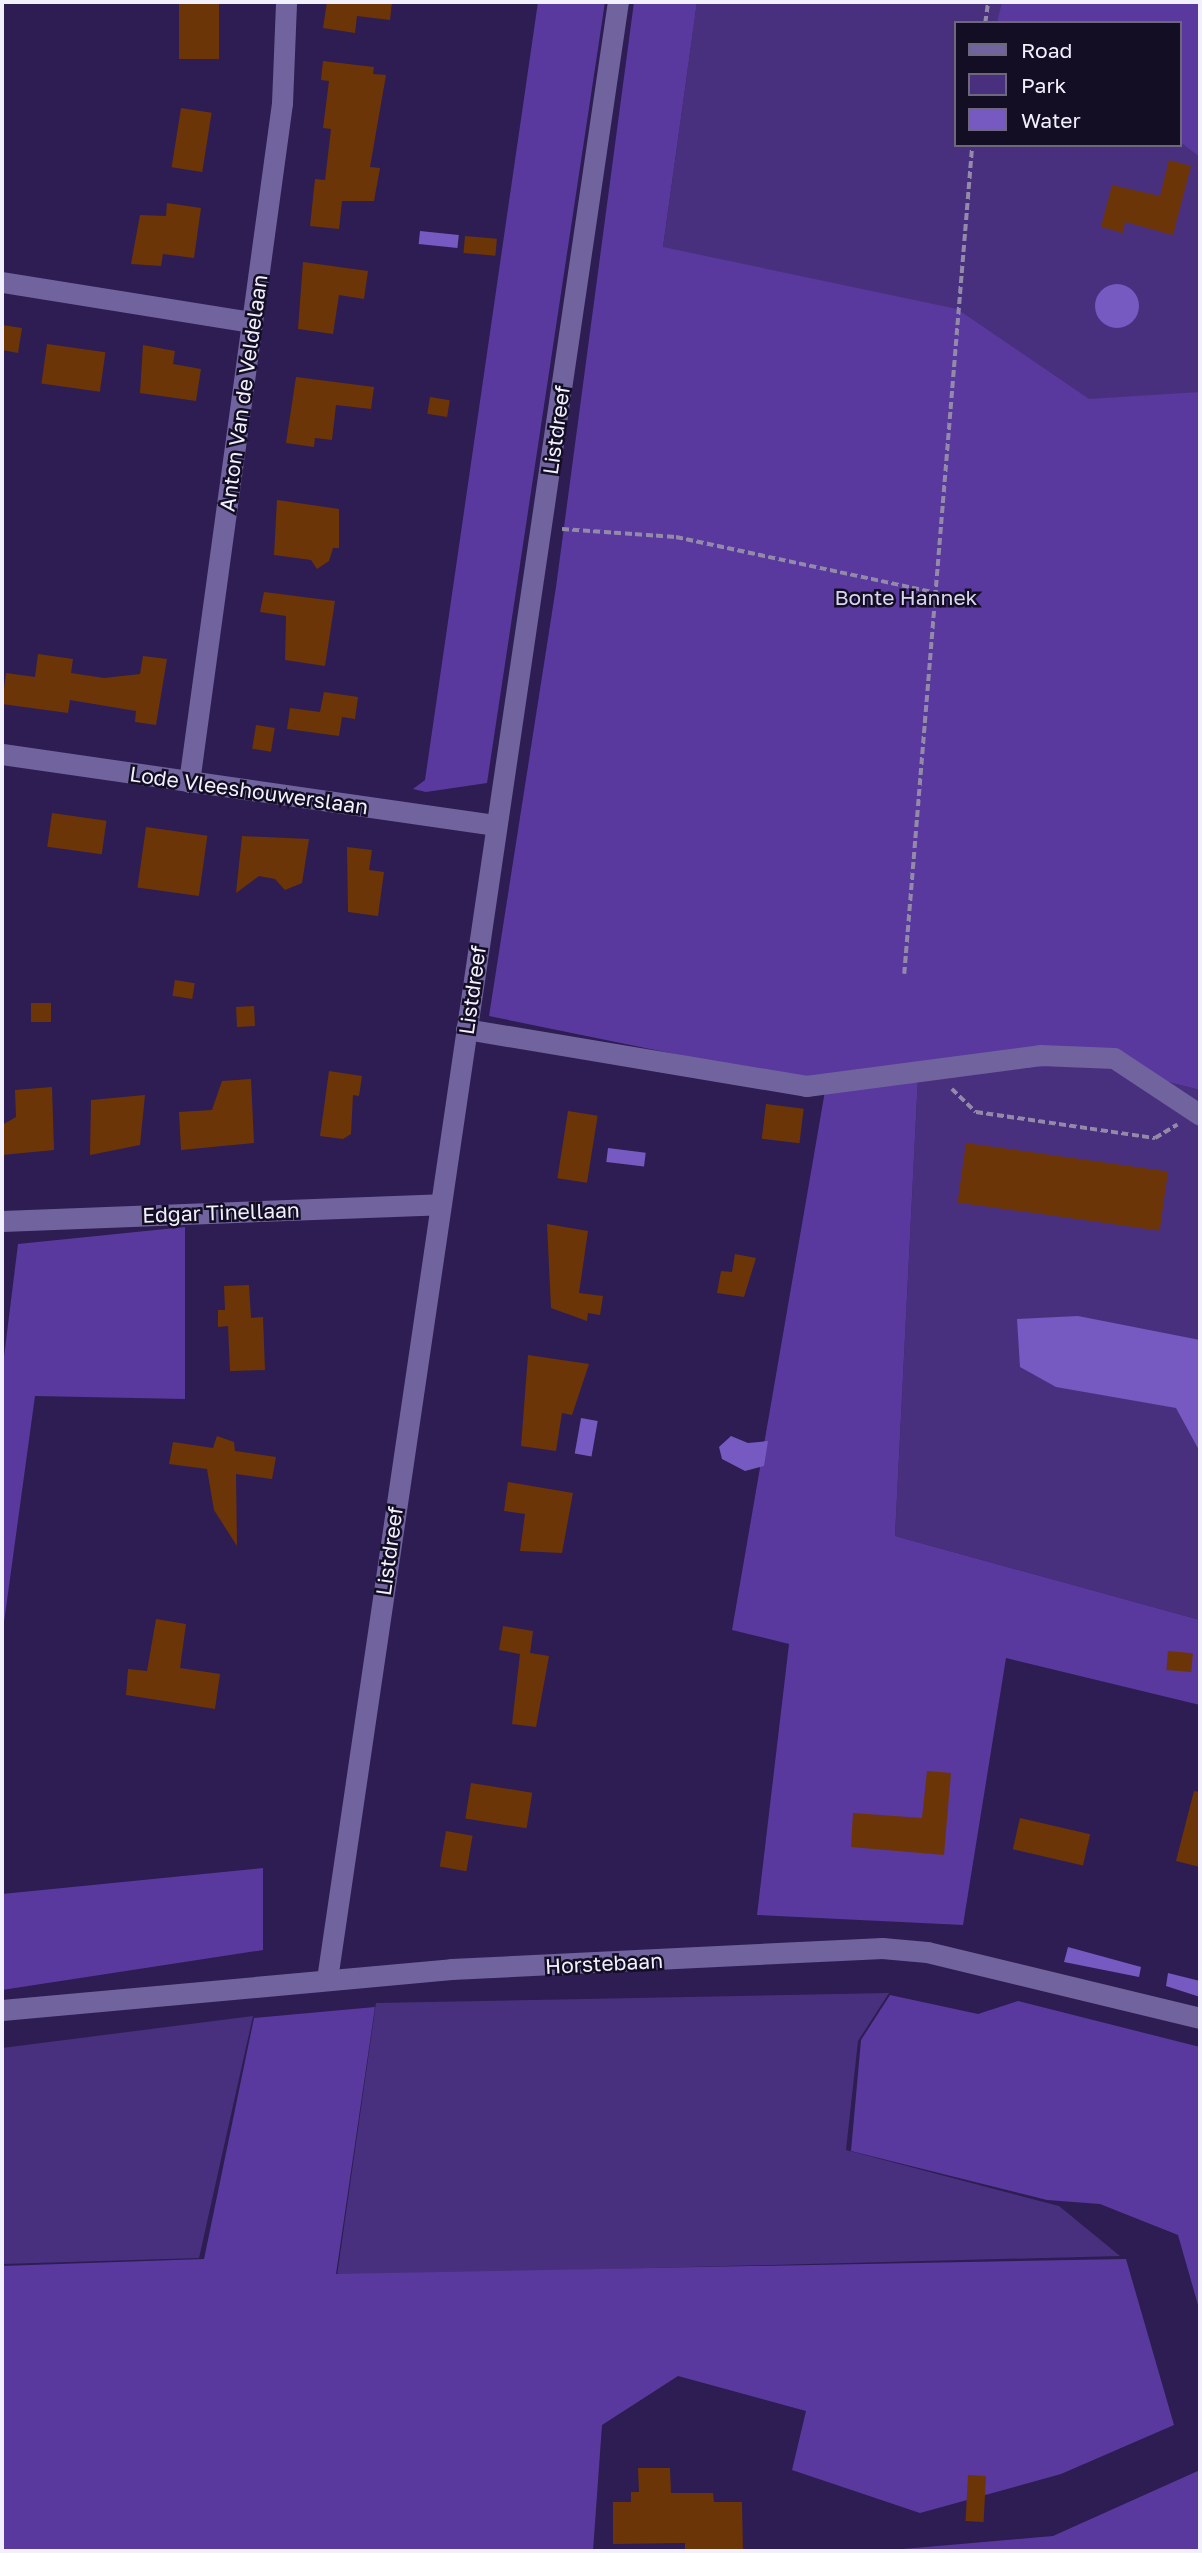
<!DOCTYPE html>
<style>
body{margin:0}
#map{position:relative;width:1202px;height:2553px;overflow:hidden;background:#2d1d52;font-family:"Golos Text",sans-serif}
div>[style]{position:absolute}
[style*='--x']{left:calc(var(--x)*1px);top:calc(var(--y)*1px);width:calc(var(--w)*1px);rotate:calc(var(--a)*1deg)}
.green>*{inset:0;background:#48307e}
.forest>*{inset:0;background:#59399e}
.water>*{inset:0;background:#7659c1;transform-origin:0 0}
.round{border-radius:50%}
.building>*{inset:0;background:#6c3508;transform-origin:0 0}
.path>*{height:3.5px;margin-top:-1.75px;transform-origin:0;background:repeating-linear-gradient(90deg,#938aaa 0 7px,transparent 0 10.5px)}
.minor>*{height:21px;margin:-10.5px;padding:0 10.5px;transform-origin:10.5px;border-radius:10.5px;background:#71639e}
span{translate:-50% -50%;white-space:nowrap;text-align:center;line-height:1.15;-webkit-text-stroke:5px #140e25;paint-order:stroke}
.street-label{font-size:21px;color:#f2f0fd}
.park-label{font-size:21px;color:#dad5f0}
.frame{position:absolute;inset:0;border:4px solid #f2f0fd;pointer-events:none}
.legend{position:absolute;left:954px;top:21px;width:228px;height:126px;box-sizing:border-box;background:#140e25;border:2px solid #6d687b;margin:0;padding:9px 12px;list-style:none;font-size:21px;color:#f2f0fd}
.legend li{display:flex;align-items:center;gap:14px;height:35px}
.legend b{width:35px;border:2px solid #6d687b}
</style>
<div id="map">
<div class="green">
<i style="clip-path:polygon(evenodd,697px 2px,1200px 2px,1200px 945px,663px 247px,697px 2px,955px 23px,1179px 23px,1179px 145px,955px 145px,955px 23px)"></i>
<i style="clip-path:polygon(1092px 1063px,1200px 1090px,1200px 1620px,895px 1536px,918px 1077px)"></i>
<i style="clip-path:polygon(889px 1993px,858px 2041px,846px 2150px,1059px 2206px,1120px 2256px,337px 2276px,376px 2003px)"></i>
<i style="clip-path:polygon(253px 2016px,199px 2258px,2px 2264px,2px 2048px)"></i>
</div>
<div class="forest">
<i style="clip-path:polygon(538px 2px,605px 2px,487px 783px,426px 792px,413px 789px,425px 780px)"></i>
<i style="clip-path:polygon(634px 2px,697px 2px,663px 247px,957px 309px,1089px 399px,1200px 392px,1200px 1090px,1092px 1063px,918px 1077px,895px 1536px,1200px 1620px,1200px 1705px,1006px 1658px,963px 1925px,757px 1915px,789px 1644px,732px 1630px,826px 1085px,489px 1016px,556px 587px)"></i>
<i style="clip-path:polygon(1002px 2px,1200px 2px,1200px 157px,1179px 141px,1179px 23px,997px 23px)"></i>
<i style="clip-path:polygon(185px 1227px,185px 1399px,35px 1396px,2px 1637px,2px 1373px,18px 1244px)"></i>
<i style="clip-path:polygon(263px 1868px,263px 1950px,2px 1990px,2px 1894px)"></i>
<i style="clip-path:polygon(890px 1995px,978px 2014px,1018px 2001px,1200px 2047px,1200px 2312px,1178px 2235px,1100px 2204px,1047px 2200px,851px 2151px,861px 2040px)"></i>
<i style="clip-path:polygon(375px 2007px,336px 2274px,1126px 2259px,1174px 2425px,1061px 2474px,920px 2513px,792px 2470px,806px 2411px,678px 2376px,602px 2425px,593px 2551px,2px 2551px,2px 2266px,204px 2259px,254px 2018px)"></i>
<i style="clip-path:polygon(1200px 2470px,1200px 2551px,880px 2551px,1053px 2536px)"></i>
</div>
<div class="water">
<i style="left:420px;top:231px;width:39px;height:13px;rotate:6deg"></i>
<i class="round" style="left:1095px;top:284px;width:44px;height:44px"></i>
<i style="left:608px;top:1148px;width:38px;height:14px;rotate:7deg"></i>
<i style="clip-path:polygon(1078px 1316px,1200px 1340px,1200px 1452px,1176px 1408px,1056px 1387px,1020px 1367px,1017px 1319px)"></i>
<i style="left:581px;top:1418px;width:17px;height:36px;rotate:10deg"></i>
<i style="clip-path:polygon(731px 1436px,748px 1443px,768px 1441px,764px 1466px,745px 1471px,722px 1459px,719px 1447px)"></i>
<i style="clip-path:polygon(1068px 1947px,1141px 1967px,1139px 1977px,1064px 1962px)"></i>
<i style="clip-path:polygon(1168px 1973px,1200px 1981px,1200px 1997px,1166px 1986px)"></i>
</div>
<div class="building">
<i style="left:179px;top:2px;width:40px;height:57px"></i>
<i style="clip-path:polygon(327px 2px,392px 2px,390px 20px,357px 16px,355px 33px,323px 28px)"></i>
<i style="clip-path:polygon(323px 61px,374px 67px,373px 74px,386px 75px,370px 167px,380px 168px,374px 201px,342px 201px,339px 229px,310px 226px,315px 179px,325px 180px,331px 129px,323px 128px,329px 81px,321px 80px)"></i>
<i style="left:181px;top:108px;width:31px;height:60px;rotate:9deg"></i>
<i style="clip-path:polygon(1169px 160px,1191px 166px,1173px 235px,1125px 222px,1123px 233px,1101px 227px,1112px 185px,1160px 196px)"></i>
<i style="clip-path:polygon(167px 203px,201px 208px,194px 258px,163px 254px,161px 266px,131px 264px,140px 215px,166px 216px)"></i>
<i style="left:465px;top:236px;width:32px;height:17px;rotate:5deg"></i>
<i style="clip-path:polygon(303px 262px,368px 271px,364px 299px,339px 295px,333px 334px,298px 329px)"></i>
<i style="clip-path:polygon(2px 325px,22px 328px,18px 353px,2px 350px)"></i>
<i style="left:47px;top:344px;width:59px;height:40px;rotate:8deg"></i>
<i style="clip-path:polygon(143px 345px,175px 351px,173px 364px,201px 369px,196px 401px,140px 393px)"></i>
<i style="clip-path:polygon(296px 377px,374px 387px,371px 409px,336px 405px,332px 440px,315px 438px,314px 447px,286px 443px)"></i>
<i style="left:430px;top:397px;width:20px;height:17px;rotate:9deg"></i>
<i style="clip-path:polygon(277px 500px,339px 509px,339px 548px,333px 548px,329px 561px,317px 569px,311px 560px,274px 555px)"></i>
<i style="clip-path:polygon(264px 592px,335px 601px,325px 666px,285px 660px,286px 616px,260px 612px)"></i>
<i style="clip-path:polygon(38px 654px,73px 659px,71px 673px,104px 678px,140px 674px,143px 656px,167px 659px,156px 725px,135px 722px,136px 711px,70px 700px,68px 713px,2px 704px,6px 673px,35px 677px)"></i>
<i style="clip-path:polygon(324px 692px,358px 697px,355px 719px,342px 717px,339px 736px,287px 729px,290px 708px,320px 712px)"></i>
<i style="left:256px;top:725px;width:19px;height:24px;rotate:9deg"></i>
<i style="left:52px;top:813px;width:55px;height:34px;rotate:8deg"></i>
<i style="left:146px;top:827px;width:62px;height:61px;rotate:8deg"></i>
<i style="clip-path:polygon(242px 836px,309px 839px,302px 883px,285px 890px,275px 879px,259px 876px,236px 893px)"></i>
<i style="clip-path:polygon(347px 847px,372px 850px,369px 870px,384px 872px,378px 916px,348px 912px)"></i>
<i style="left:175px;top:980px;width:20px;height:16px;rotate:9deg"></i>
<i style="left:31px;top:1003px;width:20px;height:19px"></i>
<i style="left:254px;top:1006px;width:20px;height:18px;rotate:87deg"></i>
<i style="clip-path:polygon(329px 1071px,362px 1076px,359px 1096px,353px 1095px,351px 1134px,343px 1139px,320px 1136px)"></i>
<i style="clip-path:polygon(251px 1079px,254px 1143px,181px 1150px,179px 1112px,212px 1110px,222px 1081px)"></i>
<i style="clip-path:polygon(52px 1087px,54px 1150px,2px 1155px,2px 1125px,16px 1117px,15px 1090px)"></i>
<i style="clip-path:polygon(145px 1095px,140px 1145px,90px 1155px,91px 1100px)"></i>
<i style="left:766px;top:1104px;width:38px;height:35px;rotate:7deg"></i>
<i style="left:568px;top:1111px;width:30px;height:68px;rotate:9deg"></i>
<i style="left:966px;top:1143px;width:204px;height:60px;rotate:8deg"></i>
<i style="clip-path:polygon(547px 1224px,588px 1231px,579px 1293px,603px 1296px,600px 1315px,588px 1313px,587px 1321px,551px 1308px)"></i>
<i style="clip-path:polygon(735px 1254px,756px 1258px,744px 1297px,717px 1293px,721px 1271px,732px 1272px)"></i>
<i style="clip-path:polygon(249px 1285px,251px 1318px,263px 1317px,265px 1370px,230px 1371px,228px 1326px,218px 1327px,218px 1310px,225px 1310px,224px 1286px)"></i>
<i style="clip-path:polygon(528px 1355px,589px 1364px,572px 1415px,562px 1413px,556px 1451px,521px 1446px)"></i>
<i style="clip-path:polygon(217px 1436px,234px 1442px,235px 1451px,276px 1457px,272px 1479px,236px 1474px,237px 1546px,214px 1510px,207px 1469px,169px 1464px,173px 1442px,213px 1448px)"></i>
<i style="clip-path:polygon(508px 1482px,573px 1493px,562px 1553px,520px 1551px,525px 1514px,504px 1511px)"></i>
<i style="clip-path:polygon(156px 1619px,186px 1624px,180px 1668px,220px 1674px,215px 1709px,126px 1695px,128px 1669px,147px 1671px)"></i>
<i style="clip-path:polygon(503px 1626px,533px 1631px,530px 1653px,549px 1656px,536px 1727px,512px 1724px,520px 1654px,499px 1650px)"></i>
<i style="left:1168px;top:1651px;width:25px;height:19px;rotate:5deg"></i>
<i style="clip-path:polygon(927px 1771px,951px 1773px,944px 1855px,851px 1847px,853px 1813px,922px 1818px)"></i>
<i style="left:471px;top:1783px;width:62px;height:36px;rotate:9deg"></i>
<i style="clip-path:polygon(1194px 1791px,1200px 1792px,1200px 1867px,1176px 1861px)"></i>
<i style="left:1020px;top:1818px;width:72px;height:32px;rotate:13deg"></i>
<i style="left:446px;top:1831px;width:27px;height:36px;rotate:10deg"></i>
<i style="clip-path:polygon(638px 2468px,670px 2468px,671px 2493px,713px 2493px,714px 2502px,742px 2502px,743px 2551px,685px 2551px,685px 2543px,613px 2544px,613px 2502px,631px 2502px,631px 2492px,639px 2492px)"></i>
<i style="left:968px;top:2475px;width:18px;height:46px;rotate:3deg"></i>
</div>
<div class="path">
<i style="--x:985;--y:23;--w:21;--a:-82"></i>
<i style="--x:562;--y:529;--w:114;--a:4"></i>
<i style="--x:676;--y:537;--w:263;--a:12.1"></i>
<i style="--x:904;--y:974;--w:832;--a:-85.31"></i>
<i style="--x:952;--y:1089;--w:33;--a:44"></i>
<i style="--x:976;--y:1112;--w:181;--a:8.3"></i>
<i style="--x:1155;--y:1138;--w:26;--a:-31"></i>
</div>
<div class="minor">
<i style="--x:2;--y:282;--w:253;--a:9.1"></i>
<i style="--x:2;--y:754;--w:499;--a:8.2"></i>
<i style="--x:189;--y:782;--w:685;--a:-82.2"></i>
<i style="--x:282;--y:103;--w:101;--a:-87.7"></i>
<i style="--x:466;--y:1029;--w:345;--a:9.5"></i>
<i style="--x:806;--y:1086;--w:236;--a:-7.5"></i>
<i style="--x:1040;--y:1055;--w:74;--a:2.3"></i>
<i style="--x:1114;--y:1058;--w:103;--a:33.5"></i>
<i style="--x:2;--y:1221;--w:439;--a:-2.2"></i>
<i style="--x:327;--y:1979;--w:1998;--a:-81.63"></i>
<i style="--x:2;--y:2010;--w:451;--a:-5.2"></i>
<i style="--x:451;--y:1969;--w:432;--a:-2.8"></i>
<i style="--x:882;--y:1948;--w:45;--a:5.1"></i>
<i style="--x:927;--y:1952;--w:281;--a:13.6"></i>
</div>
<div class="street-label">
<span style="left:243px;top:393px;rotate:-82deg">Anton Van de Veldelaan</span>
<span style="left:556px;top:430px;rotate:-82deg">Listdreef</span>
<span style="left:249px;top:790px;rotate:8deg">Lode Vleeshouwerslaan</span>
<span style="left:472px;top:990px;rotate:-82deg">Listdreef</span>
<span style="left:221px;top:1212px;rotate:-2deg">Edgar Tinellaan</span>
<span style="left:389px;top:1551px;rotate:-82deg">Listdreef</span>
<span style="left:604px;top:1963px;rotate:-3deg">Horstebaan</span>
</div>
<div class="park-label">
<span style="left:906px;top:597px">Bonte Hannek</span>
</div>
<div class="frame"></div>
<ul class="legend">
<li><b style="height:9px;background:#71639e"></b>Road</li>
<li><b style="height:19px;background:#48307e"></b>Park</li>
<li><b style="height:19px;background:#7659c1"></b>Water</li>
</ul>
</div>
